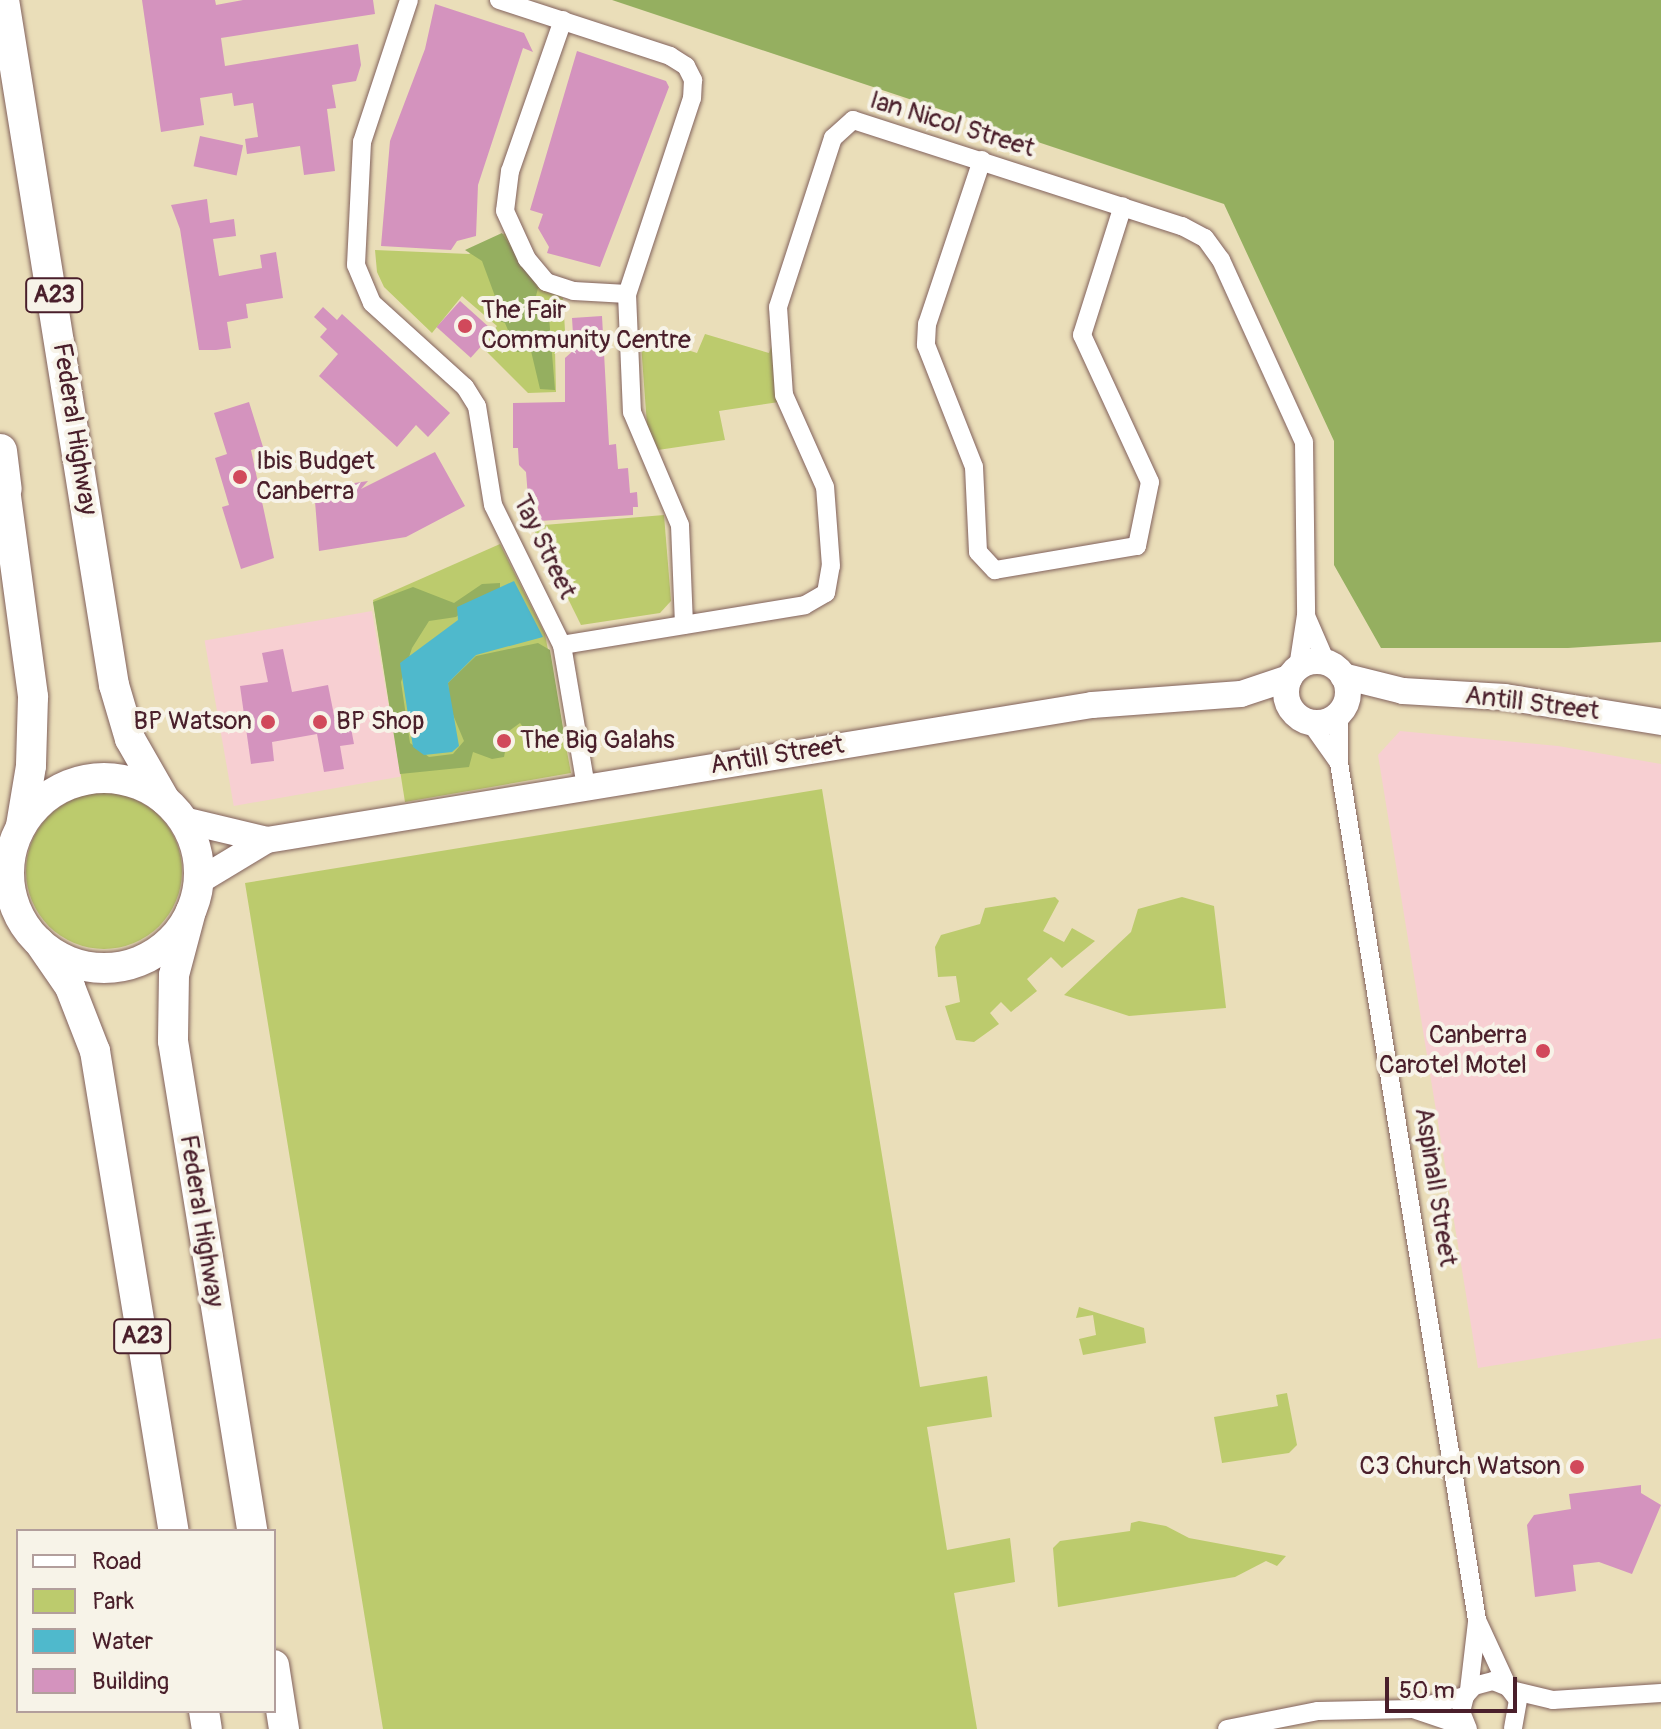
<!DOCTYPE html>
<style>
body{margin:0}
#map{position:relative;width:1661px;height:1729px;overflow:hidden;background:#eadeb9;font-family:Pangolin,sans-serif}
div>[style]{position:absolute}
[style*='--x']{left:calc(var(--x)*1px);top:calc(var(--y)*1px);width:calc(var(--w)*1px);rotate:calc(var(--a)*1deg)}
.built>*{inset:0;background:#f7cfd2;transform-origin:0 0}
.green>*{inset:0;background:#bccb6d}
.round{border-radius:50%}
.forest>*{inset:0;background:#95af60}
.water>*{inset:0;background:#4fb9cc}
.building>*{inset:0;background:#d493be;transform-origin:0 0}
.roads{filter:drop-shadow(0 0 2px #82625d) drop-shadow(0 0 2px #82625d)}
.minor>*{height:18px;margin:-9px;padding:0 9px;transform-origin:9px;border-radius:9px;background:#fff}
.secondary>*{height:26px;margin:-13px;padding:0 13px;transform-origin:13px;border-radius:13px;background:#fff}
.secondary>.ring{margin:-13px;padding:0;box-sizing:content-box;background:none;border:26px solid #fff;border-radius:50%}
.trunk>*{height:30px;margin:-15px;padding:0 15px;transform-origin:15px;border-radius:15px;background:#fff}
.trunk>.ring{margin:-15px;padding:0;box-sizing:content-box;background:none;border:30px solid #fff;border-radius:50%}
.motorway>*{height:34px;margin:-17px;padding:0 17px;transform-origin:17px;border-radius:17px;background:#fff}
.dots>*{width:22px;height:22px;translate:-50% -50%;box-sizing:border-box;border:4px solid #f7f3e8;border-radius:50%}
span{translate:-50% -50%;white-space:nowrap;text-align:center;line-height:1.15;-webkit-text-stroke:8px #f7f3e8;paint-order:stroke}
.shield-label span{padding:2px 6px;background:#f7f3e8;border:2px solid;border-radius:6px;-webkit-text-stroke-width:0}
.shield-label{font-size:24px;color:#4a1f2b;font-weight:700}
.street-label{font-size:26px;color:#4a1f2b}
.poi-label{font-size:26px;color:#4a1f2b}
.left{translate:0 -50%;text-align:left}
.right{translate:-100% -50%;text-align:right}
.legend{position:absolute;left:16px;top:1529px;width:260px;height:184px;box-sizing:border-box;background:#f7f3e8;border:2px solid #b29e9c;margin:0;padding:10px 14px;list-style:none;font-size:24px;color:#4a1f2b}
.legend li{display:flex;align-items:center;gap:16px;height:40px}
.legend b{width:40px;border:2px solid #b29e9c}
.scale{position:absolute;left:1385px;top:1677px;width:132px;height:36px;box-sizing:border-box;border:4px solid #4a1f2b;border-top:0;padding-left:10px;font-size:24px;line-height:28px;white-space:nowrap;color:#4a1f2b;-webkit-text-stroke:6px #f7f3e8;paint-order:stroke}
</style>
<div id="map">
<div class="built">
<i style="left:372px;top:611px;width:168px;height:170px;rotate:80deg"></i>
<i style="clip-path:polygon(1400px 731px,1558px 746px,1661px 764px,1661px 1338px,1478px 1368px,1378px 755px)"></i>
</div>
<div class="green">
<i style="clip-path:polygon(505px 233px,531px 280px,563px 298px,566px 347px,555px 349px,556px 392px,528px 393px,481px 346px,497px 326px,462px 296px,432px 333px,384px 287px,377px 272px,375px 250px,469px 254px)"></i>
<i style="clip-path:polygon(705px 334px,769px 353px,773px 342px,779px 402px,719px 411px,725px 440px,658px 450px,647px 425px,641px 344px,653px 339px,697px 353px)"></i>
<i style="clip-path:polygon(664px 515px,671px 601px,660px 613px,581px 625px,532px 526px)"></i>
<i style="clip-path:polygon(500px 544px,545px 634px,571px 773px,405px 802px,373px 600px)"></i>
<i style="clip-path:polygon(822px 789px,920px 1387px,987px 1376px,992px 1417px,927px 1427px,947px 1550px,1010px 1538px,1015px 1582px,954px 1593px,977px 1729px,383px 1729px,245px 883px)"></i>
<i class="round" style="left:26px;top:793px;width:156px;height:156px"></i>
<i style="clip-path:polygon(1055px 897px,1059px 901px,1043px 931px,1064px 942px,1072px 928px,1095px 941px,1062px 968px,1051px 957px,1027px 979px,1037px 991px,1011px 1012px,1001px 1002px,990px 1013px,999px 1024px,974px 1042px,956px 1040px,945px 1006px,960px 1002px,956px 976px,938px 977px,935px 947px,941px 935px,980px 924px,985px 908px)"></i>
<i style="clip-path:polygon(1182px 897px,1214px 906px,1226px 1008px,1129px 1016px,1064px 995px,1131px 932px,1138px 909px)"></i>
<i style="clip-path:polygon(1079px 1307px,1144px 1328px,1146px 1343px,1083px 1355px,1079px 1339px,1096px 1335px,1093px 1315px,1076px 1318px)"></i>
<i style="clip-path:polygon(1287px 1393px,1297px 1445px,1289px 1453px,1222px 1463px,1214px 1417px,1278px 1406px,1276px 1395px)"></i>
<i style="clip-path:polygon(1139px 1521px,1166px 1526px,1189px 1538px,1286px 1556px,1277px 1566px,1266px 1561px,1235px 1577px,1058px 1607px,1053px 1548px,1060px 1541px,1130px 1531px,1131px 1523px)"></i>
</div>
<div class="forest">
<i style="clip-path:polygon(612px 0,1661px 0,1661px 642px,1568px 648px,1381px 648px,1334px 565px,1334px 441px,1224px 204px)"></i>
<i style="clip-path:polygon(502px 233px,538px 288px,535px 300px,549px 317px,555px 390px,540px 389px,531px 351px,517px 352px,505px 323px,489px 317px,496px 299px,482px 261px,465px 250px)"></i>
<i style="clip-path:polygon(500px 583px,500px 590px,478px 598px,456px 617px,429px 621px,412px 648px,401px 682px,410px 743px,429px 757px,453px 754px,464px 741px,451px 710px,448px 683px,476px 656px,538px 643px,550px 650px,564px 734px,532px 739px,520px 723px,509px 731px,504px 757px,492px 759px,473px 752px,469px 767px,400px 774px,373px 602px,413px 587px,454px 603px,482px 584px)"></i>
</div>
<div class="water">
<i style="clip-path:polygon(514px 581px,543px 637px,476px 655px,448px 683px,459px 746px,452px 752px,424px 755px,413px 747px,400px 663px,458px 620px,457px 607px)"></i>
</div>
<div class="building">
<i style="clip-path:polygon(142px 0,215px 0,216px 5px,243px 0,373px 0,375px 14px,221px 38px,225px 66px,358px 44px,361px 65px,356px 81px,332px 85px,336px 108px,327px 109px,335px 171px,304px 175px,300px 146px,247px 154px,245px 139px,258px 137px,253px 103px,234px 106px,232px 93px,200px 98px,204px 125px,161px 132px)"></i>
<i style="clip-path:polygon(435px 4px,524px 33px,533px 52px,523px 48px,478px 185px,476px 236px,457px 241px,451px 250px,381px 246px,390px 141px,425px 49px)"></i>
<i style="clip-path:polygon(577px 51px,666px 81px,669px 87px,600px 267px,547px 253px,549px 247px,538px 228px,543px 214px,530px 210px)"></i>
<i style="left:200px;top:136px;width:44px;height:31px;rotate:12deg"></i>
<i style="clip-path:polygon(207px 199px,210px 223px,234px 219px,236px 236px,213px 239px,219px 276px,262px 268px,260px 255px,276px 252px,283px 298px,246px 304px,248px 318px,227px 322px,231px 348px,216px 350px,199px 350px,180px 229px,171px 205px)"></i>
<i style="left:460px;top:301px;width:46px;height:35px;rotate:42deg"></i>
<i style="clip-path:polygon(323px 307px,337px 320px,342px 314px,450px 413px,428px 437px,416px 425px,397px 447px,319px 376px,338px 354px,320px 337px,327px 329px,314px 317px)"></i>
<i style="clip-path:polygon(602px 316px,609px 445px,616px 444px,618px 469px,628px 468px,630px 493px,637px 492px,638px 507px,633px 507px,633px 515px,539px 521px,537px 497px,528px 497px,526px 472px,519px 465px,518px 448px,513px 448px,513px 403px,565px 402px,565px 358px,574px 350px,572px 318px)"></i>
<i style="clip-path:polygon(249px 402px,263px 447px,251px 450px,274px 558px,241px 569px,222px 507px,229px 505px,215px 458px,227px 454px,214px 413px)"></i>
<i style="clip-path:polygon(435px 452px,465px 506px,406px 537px,319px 551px,314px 489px,368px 481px,361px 489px)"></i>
<i style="clip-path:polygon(283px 649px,292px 692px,328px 685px,334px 715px,348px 712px,354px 744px,340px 746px,344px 769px,324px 772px,317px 734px,272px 742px,274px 761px,251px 764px,240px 686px,268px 682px,262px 653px)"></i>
<i style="clip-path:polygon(1641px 1485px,1641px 1493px,1661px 1505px,1632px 1574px,1599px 1562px,1573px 1565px,1576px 1591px,1535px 1597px,1527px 1525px,1534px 1515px,1571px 1509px,1569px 1494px)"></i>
</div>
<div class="roads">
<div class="minor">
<i style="--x:409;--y:0;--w:150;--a:108.3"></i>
<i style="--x:362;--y:142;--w:123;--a:92.8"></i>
<i style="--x:356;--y:265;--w:41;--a:67.2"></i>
<i style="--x:372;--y:303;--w:125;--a:42.1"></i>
<i style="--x:465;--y:387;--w:22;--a:58"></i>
<i style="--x:477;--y:406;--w:100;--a:80.8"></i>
<i style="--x:493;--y:505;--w:156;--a:63.8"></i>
<i style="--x:562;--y:645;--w:144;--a:80.4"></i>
<i style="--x:499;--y:0;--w:180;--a:18.1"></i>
<i style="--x:670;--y:56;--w:19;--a:32"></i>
<i style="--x:686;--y:66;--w:16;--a:63"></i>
<i style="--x:693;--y:80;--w:18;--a:93"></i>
<i style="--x:692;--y:98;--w:206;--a:108.3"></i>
<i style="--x:627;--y:294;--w:118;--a:87.6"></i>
<i style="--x:632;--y:412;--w:123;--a:67"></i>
<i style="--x:680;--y:525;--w:100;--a:87.7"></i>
<i style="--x:563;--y:20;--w:160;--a:109.3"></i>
<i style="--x:510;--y:171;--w:40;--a:97.1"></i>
<i style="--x:505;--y:211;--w:53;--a:65.4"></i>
<i style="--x:527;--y:259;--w:30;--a:50"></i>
<i style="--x:546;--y:282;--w:29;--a:18"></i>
<i style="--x:574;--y:291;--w:53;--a:3.2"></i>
<i style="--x:982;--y:160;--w:173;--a:108.5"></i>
<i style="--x:927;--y:324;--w:21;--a:93"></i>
<i style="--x:926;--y:345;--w:131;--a:68.5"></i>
<i style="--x:974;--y:467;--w:85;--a:87.3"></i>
<i style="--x:978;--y:552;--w:25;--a:47"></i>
<i style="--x:995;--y:570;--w:144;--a:-9.6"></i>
<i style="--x:1137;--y:546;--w:65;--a:-78.5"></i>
<i style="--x:1150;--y:482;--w:162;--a:-114.8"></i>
<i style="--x:1082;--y:335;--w:135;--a:-72.4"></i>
<i style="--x:1307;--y:618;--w:48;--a:66.6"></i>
<i style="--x:562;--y:645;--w:246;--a:-9.3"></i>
<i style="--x:805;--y:605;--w:24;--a:-30"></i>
<i style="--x:826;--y:593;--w:27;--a:-80"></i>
<i style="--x:831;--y:566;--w:79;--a:-94.3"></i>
<i style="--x:825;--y:487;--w:101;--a:-114"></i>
<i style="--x:784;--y:395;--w:88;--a:-93.9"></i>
<i style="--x:778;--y:307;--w:178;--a:-72"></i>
<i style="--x:833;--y:138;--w:27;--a:-42"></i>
<i style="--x:853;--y:120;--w:346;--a:17.9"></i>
<i style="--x:1182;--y:226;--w:26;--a:28"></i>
<i style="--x:1205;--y:238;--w:27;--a:54"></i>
<i style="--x:1221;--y:260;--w:200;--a:65.5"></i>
<i style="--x:1304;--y:442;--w:173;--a:89.3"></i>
<i style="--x:1306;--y:615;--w:53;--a:98.7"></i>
<i style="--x:1339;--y:713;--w:50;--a:90"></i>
<i style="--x:1339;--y:763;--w:868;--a:80.85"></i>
<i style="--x:1477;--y:1620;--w:74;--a:65.2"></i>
<i style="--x:1310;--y:722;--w:50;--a:54.7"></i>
<i style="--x:1469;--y:1690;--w:68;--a:-83.3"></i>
<i style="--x:1511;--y:1690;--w:43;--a:13.4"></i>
<i style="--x:1553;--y:1700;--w:108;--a:-3.7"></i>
<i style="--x:1413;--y:1709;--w:56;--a:18.8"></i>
<i style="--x:1227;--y:1729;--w:93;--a:-11.2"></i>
<i style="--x:1318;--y:1711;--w:95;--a:-1.2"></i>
<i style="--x:1413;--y:1709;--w:54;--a:-14"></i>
<i style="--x:1468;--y:1729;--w:18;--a:-112"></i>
<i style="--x:1461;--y:1712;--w:16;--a:-76"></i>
<i style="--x:1465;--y:1696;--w:13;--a:-48"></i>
<i style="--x:1474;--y:1686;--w:20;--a:-15"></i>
<i style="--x:1493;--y:1681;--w:16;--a:22"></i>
<i style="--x:1508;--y:1687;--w:16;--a:52"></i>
<i style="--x:1518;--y:1700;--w:29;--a:100"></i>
</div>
<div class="secondary">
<i class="ring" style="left:1286px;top:661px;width:36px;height:36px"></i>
<i style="--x:1343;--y:676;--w:62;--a:14"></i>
<i style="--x:1403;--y:691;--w:102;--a:3.4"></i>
<i style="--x:1505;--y:697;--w:158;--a:9.1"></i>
<i style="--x:183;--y:820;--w:86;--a:13.4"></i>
<i style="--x:267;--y:840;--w:836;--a:-9.29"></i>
<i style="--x:1092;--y:705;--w:149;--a:-4.2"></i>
<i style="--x:1241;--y:694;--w:51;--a:-18.4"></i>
<i style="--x:199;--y:881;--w:79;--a:-31.1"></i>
</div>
<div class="trunk">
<i style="--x:4;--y:0;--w:694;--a:80.88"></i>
<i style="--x:114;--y:685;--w:56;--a:73.5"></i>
<i style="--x:130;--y:739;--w:70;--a:60.2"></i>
<i style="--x:5;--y:489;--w:210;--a:82.3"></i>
<i style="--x:33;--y:697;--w:69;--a:91.7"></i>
<i style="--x:31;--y:766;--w:61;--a:99.5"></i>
<i class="ring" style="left:9px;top:778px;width:160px;height:160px"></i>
<i style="--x:191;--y:911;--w:66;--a:104.9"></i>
<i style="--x:174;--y:975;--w:66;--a:90.9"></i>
<i style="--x:173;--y:1041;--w:496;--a:80.8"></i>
<i style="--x:39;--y:942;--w:55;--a:55.4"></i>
<i style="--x:70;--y:987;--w:69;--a:68.7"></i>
<i style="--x:95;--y:1051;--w:486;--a:80.7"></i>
<i style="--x:274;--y:1665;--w:65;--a:81.1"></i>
<i style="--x:204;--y:1711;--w:18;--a:81"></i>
</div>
<div class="motorway">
<i style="--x:0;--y:451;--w:38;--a:83"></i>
</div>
</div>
<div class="dots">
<i style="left:465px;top:326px;background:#d1495b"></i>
<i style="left:240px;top:477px;background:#d1495b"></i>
<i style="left:268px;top:722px;background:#d1495b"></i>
<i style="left:320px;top:722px;background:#d1495b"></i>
<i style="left:504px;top:741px;background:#d1495b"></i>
<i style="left:1543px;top:1051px;background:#d1495b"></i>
<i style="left:1577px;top:1467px;background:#d1495b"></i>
</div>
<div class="shield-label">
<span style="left:54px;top:295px">A23</span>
<span style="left:142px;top:1336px">A23</span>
</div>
<div class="street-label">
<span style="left:952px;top:125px;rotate:17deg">Ian Nicol Street</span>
<span style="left:74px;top:429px;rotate:81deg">Federal Highway</span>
<span style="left:544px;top:547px;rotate:64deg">Tay Street</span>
<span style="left:1532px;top:704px;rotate:7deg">Antill Street</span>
<span style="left:777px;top:756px;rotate:-9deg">Antill Street</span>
<span style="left:1435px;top:1187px;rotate:81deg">Aspinall Street</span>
<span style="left:201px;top:1221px;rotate:81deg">Federal Highway</span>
</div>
<div class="poi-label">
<span class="left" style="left:481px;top:326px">The Fair<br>Community Centre</span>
<span class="left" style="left:256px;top:477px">Ibis Budget<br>Canberra</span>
<span class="right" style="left:252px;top:722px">BP Watson</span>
<span class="left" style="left:336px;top:722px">BP Shop</span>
<span class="left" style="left:520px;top:741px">The Big Galahs</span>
<span class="right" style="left:1527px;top:1051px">Canberra<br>Carotel Motel</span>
<span class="right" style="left:1561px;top:1467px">C3 Church Watson</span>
</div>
<ul class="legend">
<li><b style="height:10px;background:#fff"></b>Road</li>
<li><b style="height:22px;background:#bccb6d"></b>Park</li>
<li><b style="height:22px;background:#4fb9cc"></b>Water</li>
<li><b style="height:22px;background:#d493be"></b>Building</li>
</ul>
<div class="scale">50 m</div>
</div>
